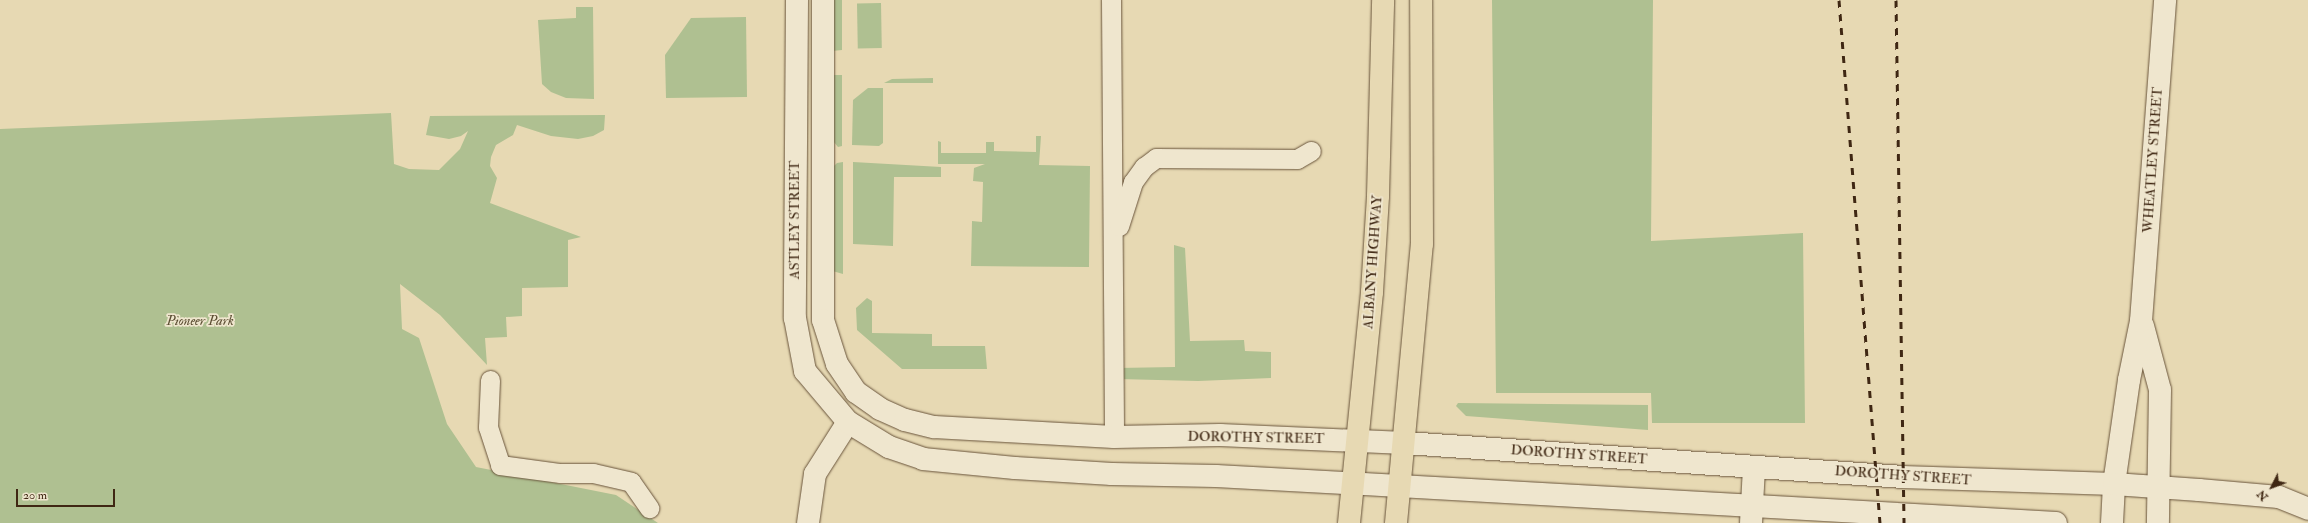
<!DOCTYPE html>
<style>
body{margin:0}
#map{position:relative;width:2308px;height:523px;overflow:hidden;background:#e7d9b3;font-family:"IM FELL Double Pica",serif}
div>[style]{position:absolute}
.green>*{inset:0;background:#afc091;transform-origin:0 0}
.roads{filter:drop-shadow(0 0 1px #69543b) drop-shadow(0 0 1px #69543b)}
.service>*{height:19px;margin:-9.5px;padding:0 9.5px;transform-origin:9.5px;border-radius:9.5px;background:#efe6ce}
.minor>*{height:22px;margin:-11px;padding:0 11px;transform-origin:11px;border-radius:11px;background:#efe6ce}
.tertiary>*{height:22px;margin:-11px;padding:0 11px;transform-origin:11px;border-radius:11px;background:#efe6ce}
.secondary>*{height:22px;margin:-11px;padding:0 11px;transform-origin:11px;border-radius:11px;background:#efe6ce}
.trunk>*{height:22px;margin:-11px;padding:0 11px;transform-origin:11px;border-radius:11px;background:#e7d9b3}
.rail>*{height:3px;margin-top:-1.5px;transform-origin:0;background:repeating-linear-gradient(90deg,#3f2713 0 7px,transparent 0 14px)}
span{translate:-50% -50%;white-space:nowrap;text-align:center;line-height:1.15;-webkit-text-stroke:3.5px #efe6ce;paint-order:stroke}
.street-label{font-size:14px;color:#3f2713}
.park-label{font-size:14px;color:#5b4d32;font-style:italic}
.north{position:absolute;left:2252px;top:467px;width:40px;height:40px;-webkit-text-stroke:3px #efe6ce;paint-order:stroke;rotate:228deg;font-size:11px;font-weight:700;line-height:16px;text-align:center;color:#3f2713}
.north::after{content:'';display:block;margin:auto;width:14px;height:18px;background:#3f2713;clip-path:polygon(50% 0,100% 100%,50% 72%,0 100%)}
.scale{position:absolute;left:16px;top:489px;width:99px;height:18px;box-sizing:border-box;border:2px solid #3f2713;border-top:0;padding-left:5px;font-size:12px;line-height:14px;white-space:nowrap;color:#3f2713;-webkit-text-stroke:3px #efe6ce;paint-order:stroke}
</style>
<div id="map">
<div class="green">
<i style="clip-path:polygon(829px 0,842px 0,842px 50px,832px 51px)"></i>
<i style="clip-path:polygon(1492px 0,1653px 0,1651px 241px,1803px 233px,1805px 423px,1652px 423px,1651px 393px,1496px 393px)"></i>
<i style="left:881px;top:3px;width:45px;height:24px;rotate:89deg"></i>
<i style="clip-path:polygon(576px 7px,593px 7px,594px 99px,566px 98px,551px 92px,542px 84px,538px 20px,576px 18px)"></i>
<i style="clip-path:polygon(746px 17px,747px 97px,666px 98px,665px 55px,691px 18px)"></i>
<i style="clip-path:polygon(834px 75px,842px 75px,842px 146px,838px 147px,829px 136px,829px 79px,834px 79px)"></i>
<i style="clip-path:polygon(933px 78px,933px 83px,884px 83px,892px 79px)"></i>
<i style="clip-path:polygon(868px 88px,883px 88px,883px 143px,879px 146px,852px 145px,853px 100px)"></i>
<i style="clip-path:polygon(391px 113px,394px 164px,409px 169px,439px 170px,460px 149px,468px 131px,461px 136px,449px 139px,426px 135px,430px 116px,605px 115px,604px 130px,593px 136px,578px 139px,551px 136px,517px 125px,513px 135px,496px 145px,491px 157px,490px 166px,497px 178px,490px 203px,581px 237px,568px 240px,568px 287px,522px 288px,522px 316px,506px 317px,507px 337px,485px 338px,487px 365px,440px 315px,400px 284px,402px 329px,419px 338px,447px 424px,476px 467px,616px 495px,658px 523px,0 523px,0 129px)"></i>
<i style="clip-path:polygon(1036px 136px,1041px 136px,1039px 165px,1090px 166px,1089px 267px,971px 266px,972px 221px,982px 222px,983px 182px,973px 181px,974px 168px,985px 164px,938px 164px,938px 141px,941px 142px,941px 153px,986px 153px,986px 142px,994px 142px,994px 151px,1036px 152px)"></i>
<i style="clip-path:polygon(843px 162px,843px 274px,829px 270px,830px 170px,837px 163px)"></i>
<i style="clip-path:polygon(853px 162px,941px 167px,941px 177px,894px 177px,893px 246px,853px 244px)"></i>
<i style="clip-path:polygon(1174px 245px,1185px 248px,1190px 341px,1244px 340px,1245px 351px,1271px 352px,1271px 378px,1198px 381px,1118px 379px,1118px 368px,1175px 367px)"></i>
<i style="clip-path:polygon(867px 298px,872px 301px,872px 333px,932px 334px,932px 346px,985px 346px,987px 369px,902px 369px,857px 330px,856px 308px)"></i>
<i style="clip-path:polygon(1458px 403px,1648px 405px,1648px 430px,1466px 416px,1456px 406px)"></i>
</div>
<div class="roads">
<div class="service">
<i style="left:1111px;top:0;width:437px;rotate:89.6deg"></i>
<i style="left:1119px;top:226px;width:46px;rotate:-72.3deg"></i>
<i style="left:1133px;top:182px;width:19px;rotate:-54deg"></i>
<i style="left:1144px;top:167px;width:15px;rotate:-37deg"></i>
<i style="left:1156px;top:158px;width:141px;rotate:0.4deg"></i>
<i style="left:1297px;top:159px;width:16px;rotate:-30deg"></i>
<i style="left:490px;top:380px;width:47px;rotate:92.4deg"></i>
<i style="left:488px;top:427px;width:40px;rotate:72deg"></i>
<i style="left:500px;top:465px;width:61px;rotate:7.6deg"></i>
<i style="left:560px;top:473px;width:33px"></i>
<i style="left:593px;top:473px;width:39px;rotate:13deg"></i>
<i style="left:631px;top:482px;width:32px;rotate:55deg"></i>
</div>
<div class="minor">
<i style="left:797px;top:0;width:318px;rotate:90.4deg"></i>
<i style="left:795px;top:318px;width:54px;rotate:79.3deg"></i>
<i style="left:805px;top:371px;width:67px;rotate:49.9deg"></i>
<i style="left:848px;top:422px;width:62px;rotate:122.4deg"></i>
<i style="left:815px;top:474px;width:49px;rotate:98.1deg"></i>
<i style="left:823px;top:0;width:320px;rotate:90deg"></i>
<i style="left:823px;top:320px;width:46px;rotate:72.3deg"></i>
<i style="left:837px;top:364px;width:34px;rotate:56deg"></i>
<i style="left:1751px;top:523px;width:56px;rotate:-86.9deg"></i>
</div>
<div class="tertiary">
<i style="left:2143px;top:326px;width:66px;rotate:75.1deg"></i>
<i style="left:2160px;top:390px;width:133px;rotate:90.9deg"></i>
<i style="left:856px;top:392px;width:29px;rotate:35deg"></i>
<i style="left:880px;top:409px;width:27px;rotate:24deg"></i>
<i style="left:905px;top:420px;width:30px;rotate:14deg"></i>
<i style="left:934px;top:427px;width:180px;rotate:3.2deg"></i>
<i style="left:1114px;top:437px;width:106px;rotate:-1.1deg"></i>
<i style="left:1220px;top:435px;width:185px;rotate:2.5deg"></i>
<i style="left:848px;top:422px;width:48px;rotate:31.4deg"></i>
<i style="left:889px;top:447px;width:36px;rotate:19deg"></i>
<i style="left:923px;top:459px;width:92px;rotate:5.6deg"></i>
<i style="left:1015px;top:468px;width:97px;rotate:3.5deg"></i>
<i style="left:1112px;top:474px;width:104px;rotate:1.1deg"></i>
<i style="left:1216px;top:476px;width:183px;rotate:3.1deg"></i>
<i style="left:2112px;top:523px;width:39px;rotate:-87deg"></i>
<i style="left:2114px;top:484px;width:105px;rotate:-81.8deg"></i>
<i style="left:2129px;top:380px;width:60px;rotate:-78.5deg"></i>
<i style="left:2141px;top:321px;width:322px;rotate:-85.7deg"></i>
</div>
<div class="secondary">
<i style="left:1405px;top:443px;width:498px;rotate:3.9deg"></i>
<i style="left:1902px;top:477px;width:212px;rotate:1.9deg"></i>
<i style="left:2114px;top:484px;width:85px;rotate:4deg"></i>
<i style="left:2199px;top:490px;width:80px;rotate:5deg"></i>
<i style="left:2279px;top:497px;width:31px;rotate:22deg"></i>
<i style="left:1399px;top:486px;width:658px;rotate:3.22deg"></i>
</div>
<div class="trunk">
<i style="left:1349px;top:523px;width:232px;rotate:-84.3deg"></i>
<i style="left:1372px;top:292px;width:96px;rotate:-86.4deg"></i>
<i style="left:1378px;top:196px;width:196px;rotate:-88.5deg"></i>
<i style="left:1396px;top:523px;width:280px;rotate:-84.7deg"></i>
<i style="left:1422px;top:244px;width:244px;rotate:-90.2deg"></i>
</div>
</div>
<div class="rail">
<i style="left:1839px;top:0;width:525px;rotate:85.52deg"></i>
<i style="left:1896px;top:0;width:523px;rotate:89.12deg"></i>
</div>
<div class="street-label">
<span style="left:2153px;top:160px;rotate:-86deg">WHEATLEY STREET</span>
<span style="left:795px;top:220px;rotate:-90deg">ASTLEY STREET</span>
<span style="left:1373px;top:262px;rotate:-86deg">ALBANY HIGHWAY</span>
<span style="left:1256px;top:438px;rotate:1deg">DOROTHY STREET</span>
<span style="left:1579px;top:455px;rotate:4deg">DOROTHY STREET</span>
<span style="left:1903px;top:476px;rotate:4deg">DOROTHY STREET</span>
</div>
<div class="park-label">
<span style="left:200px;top:321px">Pioneer Park</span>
</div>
<div class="north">N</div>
<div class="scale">20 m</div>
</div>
